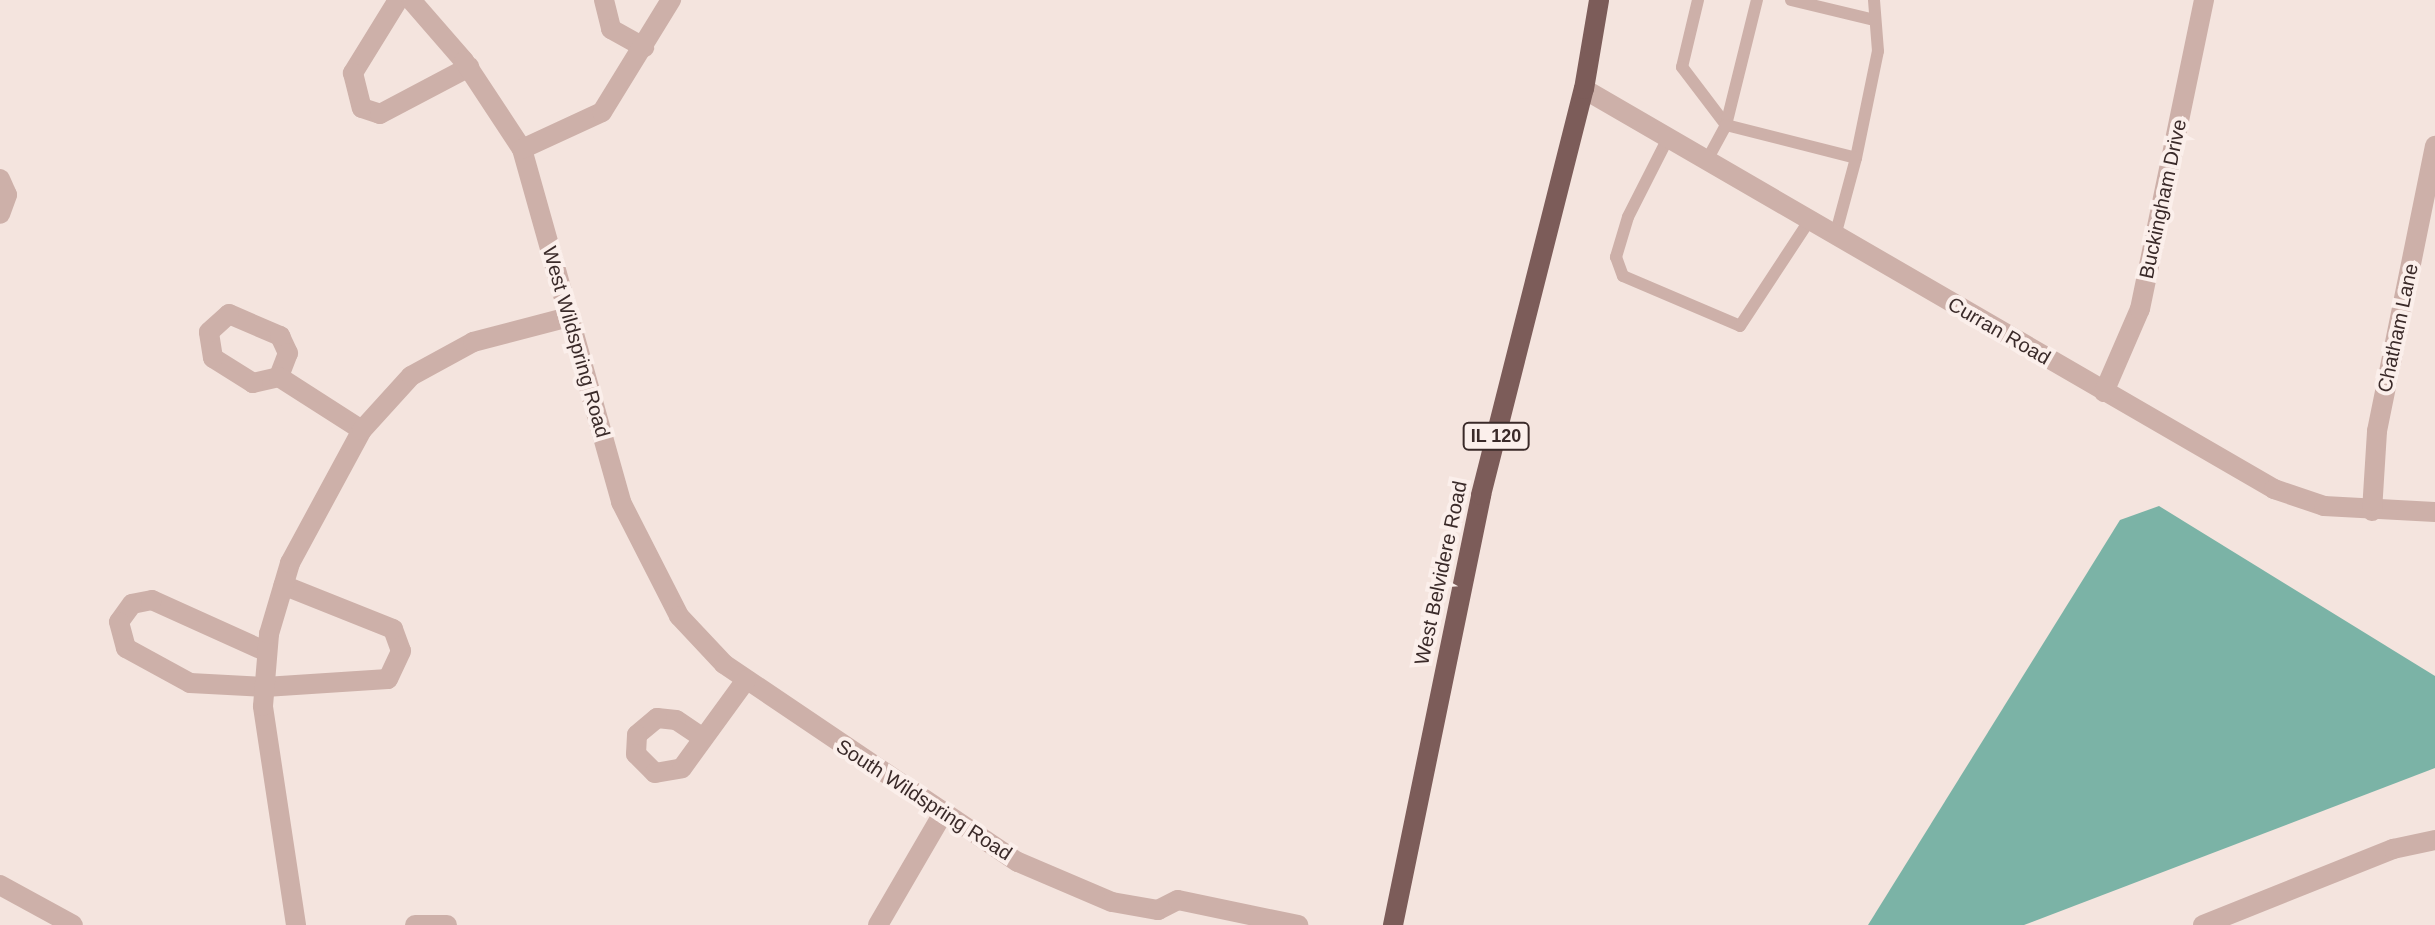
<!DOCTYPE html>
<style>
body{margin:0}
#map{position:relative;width:2435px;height:925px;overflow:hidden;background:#f4e4de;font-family:Helvetica,sans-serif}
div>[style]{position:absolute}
.water>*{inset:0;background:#7bb3a6}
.service>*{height:12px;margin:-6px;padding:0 6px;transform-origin:6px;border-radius:6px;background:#cdb0a9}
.minor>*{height:20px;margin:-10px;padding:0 10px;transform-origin:10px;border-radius:10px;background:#cdb0a9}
.primary>*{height:20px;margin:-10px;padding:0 10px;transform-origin:10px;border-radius:10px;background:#7c5c59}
span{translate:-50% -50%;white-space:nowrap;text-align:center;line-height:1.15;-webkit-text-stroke:8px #fbefeb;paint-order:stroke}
.shield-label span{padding:2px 6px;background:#fbefeb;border:2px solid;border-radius:6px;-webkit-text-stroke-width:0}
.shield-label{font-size:18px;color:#3a2a29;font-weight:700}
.street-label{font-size:20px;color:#3a2a29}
</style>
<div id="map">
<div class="water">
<i style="clip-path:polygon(2159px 506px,2435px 676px,2435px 768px,2024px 925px,1868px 925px,2120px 520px)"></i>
</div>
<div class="service">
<i style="left:1698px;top:0;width:69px;rotate:103.4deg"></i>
<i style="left:1682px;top:67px;width:73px;rotate:52.8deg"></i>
<i style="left:1791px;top:0;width:81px;rotate:13.5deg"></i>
<i style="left:1726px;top:125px;width:129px;rotate:-76.1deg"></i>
<i style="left:1667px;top:140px;width:86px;rotate:116.9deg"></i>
<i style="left:1628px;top:217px;width:42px;rotate:106.7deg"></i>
<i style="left:1616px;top:257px;width:20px;rotate:70deg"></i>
<i style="left:1623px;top:276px;width:127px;rotate:23.1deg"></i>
<i style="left:1740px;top:326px;width:126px;rotate:-56.7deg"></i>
<i style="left:1706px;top:162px;width:42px;rotate:-61.6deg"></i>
<i style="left:1726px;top:125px;width:134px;rotate:14.2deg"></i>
<i style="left:1856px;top:158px;width:109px;rotate:-78.4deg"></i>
<i style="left:1878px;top:51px;width:51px;rotate:-94.5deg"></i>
<i style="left:1835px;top:236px;width:81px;rotate:-74.9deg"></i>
</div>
<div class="minor">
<i style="left:398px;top:0;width:86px;rotate:121.7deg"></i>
<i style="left:353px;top:73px;width:36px;rotate:76deg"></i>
<i style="left:362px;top:108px;width:19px;rotate:18deg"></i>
<i style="left:380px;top:114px;width:101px;rotate:-27.8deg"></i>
<i style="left:411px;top:0;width:81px;rotate:49deg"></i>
<i style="left:464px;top:61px;width:105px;rotate:56.6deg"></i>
<i style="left:522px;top:149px;width:367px;rotate:74.3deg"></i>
<i style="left:621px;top:502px;width:128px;rotate:63deg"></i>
<i style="left:679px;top:616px;width:66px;rotate:46.8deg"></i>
<i style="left:724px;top:664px;width:354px;rotate:34deg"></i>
<i style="left:1018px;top:862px;width:102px;rotate:23.1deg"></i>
<i style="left:1112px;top:902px;width:47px;rotate:9.9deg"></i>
<i style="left:604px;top:0;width:30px;rotate:76deg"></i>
<i style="left:611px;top:29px;width:38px;rotate:29deg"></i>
<i style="left:1584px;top:89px;width:798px;rotate:30.1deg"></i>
<i style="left:2274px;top:489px;width:53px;rotate:18.8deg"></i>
<i style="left:2324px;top:506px;width:111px;rotate:3.1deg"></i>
<i style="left:522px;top:149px;width:88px;rotate:-24.8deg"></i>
<i style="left:602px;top:112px;width:132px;rotate:-58.4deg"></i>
<i style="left:0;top:179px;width:17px;rotate:66deg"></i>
<i style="left:7px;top:195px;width:20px;rotate:110deg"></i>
<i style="left:229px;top:314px;width:56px;rotate:23.3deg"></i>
<i style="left:280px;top:336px;width:19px;rotate:65deg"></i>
<i style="left:288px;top:353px;width:26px;rotate:111deg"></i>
<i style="left:279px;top:377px;width:27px;rotate:167deg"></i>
<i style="left:253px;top:383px;width:47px;rotate:-148deg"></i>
<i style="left:213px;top:358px;width:26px;rotate:-99deg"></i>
<i style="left:209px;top:332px;width:27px;rotate:-42deg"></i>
<i style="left:279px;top:377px;width:98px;rotate:32.6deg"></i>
<i style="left:2104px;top:392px;width:90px;rotate:-66.6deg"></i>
<i style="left:2140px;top:309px;width:316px;rotate:-78.3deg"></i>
<i style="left:2372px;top:511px;width:80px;rotate:-86.4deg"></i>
<i style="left:2377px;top:431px;width:291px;rotate:-78.5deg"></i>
<i style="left:267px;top:652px;width:126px;rotate:-155.7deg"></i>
<i style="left:152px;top:600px;width:20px;rotate:169deg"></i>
<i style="left:132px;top:604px;width:22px;rotate:126deg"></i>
<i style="left:119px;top:622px;width:27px;rotate:75deg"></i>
<i style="left:126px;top:648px;width:73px;rotate:28.7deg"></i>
<i style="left:190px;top:683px;width:75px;rotate:3.1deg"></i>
<i style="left:265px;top:687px;width:123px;rotate:-3.7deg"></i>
<i style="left:388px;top:679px;width:31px;rotate:-65deg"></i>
<i style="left:401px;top:651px;width:23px;rotate:-110deg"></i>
<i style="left:393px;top:629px;width:118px;rotate:-158.2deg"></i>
<i style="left:703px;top:738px;width:32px;rotate:-146deg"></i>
<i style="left:676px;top:720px;width:19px;rotate:-174deg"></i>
<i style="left:657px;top:718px;width:26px;rotate:140deg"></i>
<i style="left:637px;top:735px;width:19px;rotate:93deg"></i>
<i style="left:636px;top:754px;width:27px;rotate:45deg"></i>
<i style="left:655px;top:773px;width:27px;rotate:-10deg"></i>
<i style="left:682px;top:768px;width:109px;rotate:-54deg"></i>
<i style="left:0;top:885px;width:83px;rotate:28.7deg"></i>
<i style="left:1158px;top:910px;width:22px;rotate:-27deg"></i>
<i style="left:1178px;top:900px;width:123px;rotate:11.8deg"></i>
<i style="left:296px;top:925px;width:221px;rotate:-98.6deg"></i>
<i style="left:263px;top:706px;width:72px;rotate:-85.2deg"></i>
<i style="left:269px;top:634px;width:74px;rotate:-73.5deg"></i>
<i style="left:290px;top:563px;width:151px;rotate:-61.6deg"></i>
<i style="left:362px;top:430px;width:73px;rotate:-47.8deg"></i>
<i style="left:411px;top:376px;width:71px;rotate:-28.7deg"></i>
<i style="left:473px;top:342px;width:99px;rotate:-14.6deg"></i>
<i style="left:415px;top:925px;width:32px"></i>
<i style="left:878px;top:925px;width:127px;rotate:-59.8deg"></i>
<i style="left:2203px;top:925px;width:205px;rotate:-21.8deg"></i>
<i style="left:2393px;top:849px;width:43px;rotate:-12.1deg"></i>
</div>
<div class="primary">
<i style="left:1393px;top:925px;width:439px;rotate:-78.4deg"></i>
<i style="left:1481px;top:495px;width:419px;rotate:-75.8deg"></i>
<i style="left:1584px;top:89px;width:90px;rotate:-80.4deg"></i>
</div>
<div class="shield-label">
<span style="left:1496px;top:436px">IL 120</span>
</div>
<div class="street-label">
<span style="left:2163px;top:199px;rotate:-78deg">Buckingham Drive</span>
<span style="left:2398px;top:328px;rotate:-78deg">Chatham Lane</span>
<span style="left:1999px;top:331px;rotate:30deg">Curran Road</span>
<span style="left:576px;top:342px;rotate:74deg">West Wildspring Road</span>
<span style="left:1441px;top:573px;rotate:-78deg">West Belvidere Road</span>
<span style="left:924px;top:800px;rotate:33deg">South Wildspring Road</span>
</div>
</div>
